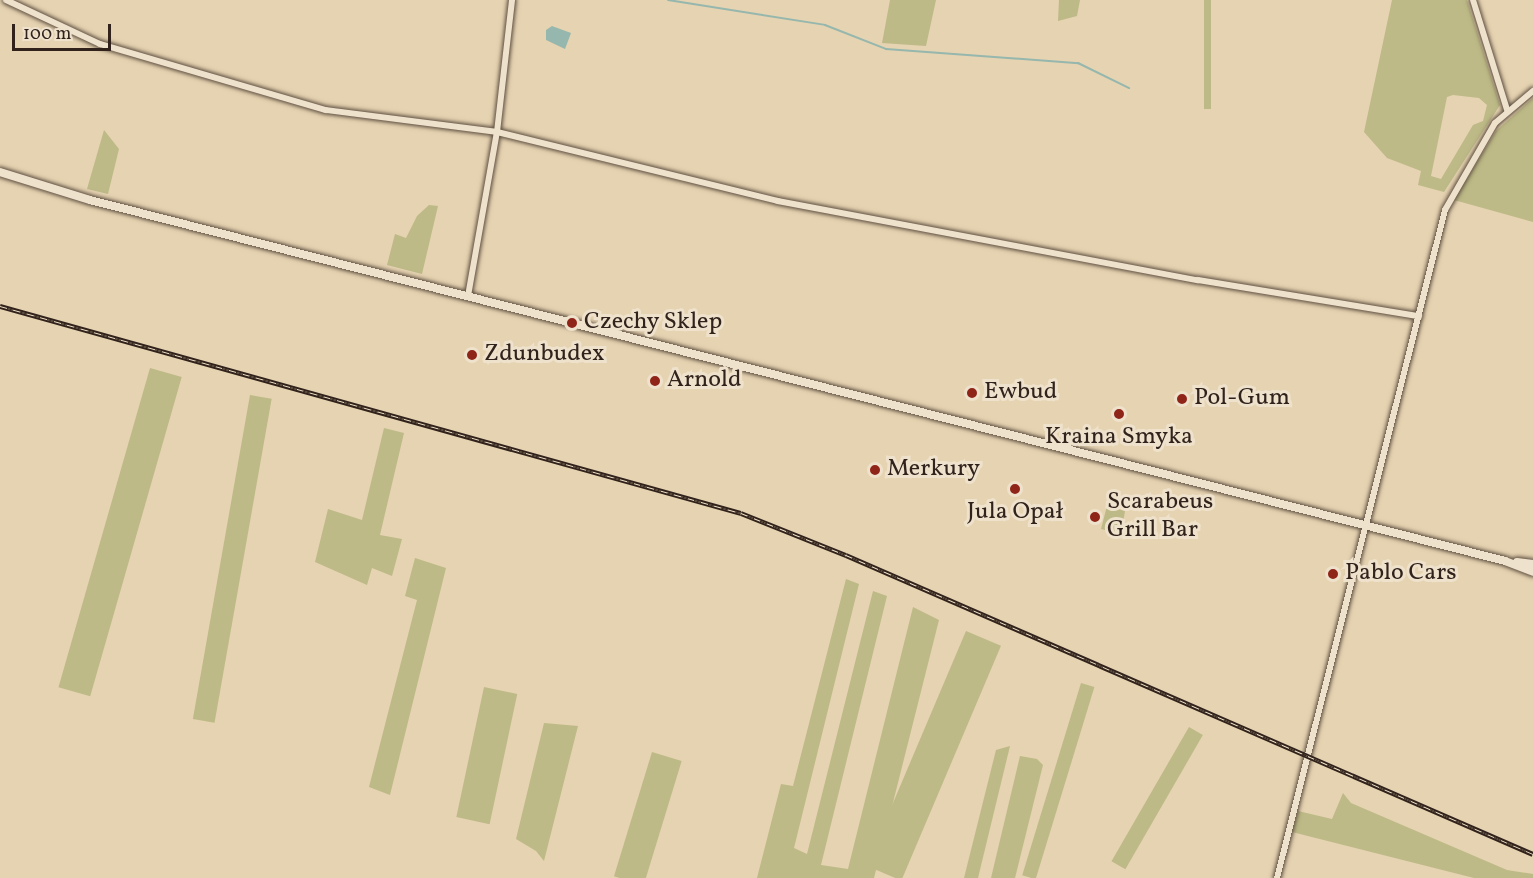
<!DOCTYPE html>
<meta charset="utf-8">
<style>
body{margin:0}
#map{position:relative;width:1533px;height:878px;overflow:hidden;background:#e6d3b1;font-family:Vollkorn,serif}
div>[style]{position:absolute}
.green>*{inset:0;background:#bdba87;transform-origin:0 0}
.water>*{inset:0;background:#96b7ad}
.stream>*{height:2px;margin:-1px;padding:0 1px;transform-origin:1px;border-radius:1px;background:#96b7ad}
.roads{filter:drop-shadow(0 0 2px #5e4f41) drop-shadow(0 0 2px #5e4f41)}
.street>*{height:6px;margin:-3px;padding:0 3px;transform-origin:3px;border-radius:3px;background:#efe2cc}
.secondary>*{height:8px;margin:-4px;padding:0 4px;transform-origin:4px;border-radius:4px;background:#efe2cc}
.rail>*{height:4.5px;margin-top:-2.25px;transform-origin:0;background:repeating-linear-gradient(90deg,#efe2cc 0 7px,#31231c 0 14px);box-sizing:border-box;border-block:2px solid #31231c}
.dots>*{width:16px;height:16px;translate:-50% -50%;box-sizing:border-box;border:3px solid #efe2cc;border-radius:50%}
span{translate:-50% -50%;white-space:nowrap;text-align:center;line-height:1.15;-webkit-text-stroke:6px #efe2cc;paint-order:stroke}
.poi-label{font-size:24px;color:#31231c}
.left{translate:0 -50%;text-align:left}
.scale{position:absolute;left:12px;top:24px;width:99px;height:27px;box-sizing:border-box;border:3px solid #31231c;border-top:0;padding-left:8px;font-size:18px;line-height:21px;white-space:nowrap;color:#31231c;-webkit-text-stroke:4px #efe2cc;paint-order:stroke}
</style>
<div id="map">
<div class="green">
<i style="clip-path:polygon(890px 0,936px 0,926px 46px,882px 43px)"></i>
<i style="clip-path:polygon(1059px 0,1080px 0,1077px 16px,1058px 21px)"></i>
<i style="left:1204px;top:0;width:7px;height:109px"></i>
<i style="clip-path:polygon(evenodd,1392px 0,1467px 0,1500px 105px,1444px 192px,1418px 185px,1421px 171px,1387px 158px,1364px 132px,1392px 0,1453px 95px,1479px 98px,1487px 105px,1483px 121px,1473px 125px,1441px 179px,1431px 176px,1447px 97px,1453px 95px)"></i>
<i style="clip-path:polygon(1533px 98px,1533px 222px,1454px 200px,1496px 131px)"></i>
<i style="clip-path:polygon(104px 130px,119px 149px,108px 194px,87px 189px)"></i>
<i style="clip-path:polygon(429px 205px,438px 206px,422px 274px,387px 265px,395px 234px,406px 238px,417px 216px)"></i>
<i style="left:150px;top:368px;width:33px;height:332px;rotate:16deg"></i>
<i style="left:250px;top:395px;width:22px;height:329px;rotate:10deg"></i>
<i style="clip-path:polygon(384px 428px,404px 433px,380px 535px,402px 539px,392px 576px,372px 568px,367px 585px,315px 562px,328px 509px,362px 520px)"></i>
<i style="clip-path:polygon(1107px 506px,1125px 511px,1122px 529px,1117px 533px,1101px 529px)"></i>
<i style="clip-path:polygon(415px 558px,446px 568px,390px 795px,369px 787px,417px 600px,405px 596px)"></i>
<i style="clip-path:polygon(846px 579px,859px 584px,794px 848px,807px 854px,873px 591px,887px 596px,821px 865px,848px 869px,913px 607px,939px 620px,874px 878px,757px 878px,781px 784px,793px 786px)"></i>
<i style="left:966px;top:631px;width:38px;height:255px;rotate:23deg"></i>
<i style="left:1081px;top:683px;width:14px;height:201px;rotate:17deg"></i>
<i style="left:484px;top:687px;width:34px;height:133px;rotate:12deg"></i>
<i style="clip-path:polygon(544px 723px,578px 726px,544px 861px,536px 851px,516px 839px)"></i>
<i style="left:1189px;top:727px;width:16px;height:155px;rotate:30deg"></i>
<i style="clip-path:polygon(1010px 746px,978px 878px,964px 878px,996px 750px)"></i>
<i style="left:652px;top:752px;width:31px;height:130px;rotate:17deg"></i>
<i style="clip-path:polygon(1020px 756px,1037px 759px,1043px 765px,1015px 878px,991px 878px)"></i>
<i style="clip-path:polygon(1343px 793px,1351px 803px,1507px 870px,1533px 874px,1533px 878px,1474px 878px,1292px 832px,1298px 811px,1332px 819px)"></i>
</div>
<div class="water">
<i style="clip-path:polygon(552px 26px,571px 33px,565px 49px,546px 40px,546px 30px)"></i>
</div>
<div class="stream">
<i style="left:668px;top:0;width:159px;rotate:9deg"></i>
<i style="left:825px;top:25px;width:66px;rotate:21.5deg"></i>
<i style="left:886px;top:49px;width:193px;rotate:4.2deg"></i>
<i style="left:1078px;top:63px;width:57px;rotate:26.1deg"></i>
</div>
<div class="roads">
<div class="street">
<i style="left:6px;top:0;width:104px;rotate:25.1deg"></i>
<i style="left:100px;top:44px;width:235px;rotate:16.3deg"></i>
<i style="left:326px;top:110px;width:172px;rotate:7.3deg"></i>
<i style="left:497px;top:132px;width:289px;rotate:13.8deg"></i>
<i style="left:778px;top:201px;width:427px;rotate:10.7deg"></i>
<i style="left:1198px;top:280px;width:224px;rotate:9.3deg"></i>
<i style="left:1473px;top:0;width:115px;rotate:72.8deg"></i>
<i style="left:468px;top:296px;width:167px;rotate:-80deg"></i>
<i style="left:497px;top:132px;width:133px;rotate:-83.5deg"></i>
<i style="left:1277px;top:878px;width:689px;rotate:-75.88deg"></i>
<i style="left:1445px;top:210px;width:100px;rotate:-60.1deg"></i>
<i style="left:1495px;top:123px;width:50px;rotate:-40.1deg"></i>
</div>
<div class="secondary">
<i style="left:0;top:172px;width:94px;rotate:17.3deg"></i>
<i style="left:90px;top:200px;width:1460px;rotate:14.31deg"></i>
<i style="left:1505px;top:561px;width:30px;rotate:21deg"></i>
<i style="left:1517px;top:562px;width:16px;rotate:7deg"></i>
</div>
</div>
<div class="rail">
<i style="left:0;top:306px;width:769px;rotate:15.61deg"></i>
<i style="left:741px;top:513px;width:113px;rotate:21.8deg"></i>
<i style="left:846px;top:555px;width:749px;rotate:23.52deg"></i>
</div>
<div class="dots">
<i style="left:572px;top:323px;background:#8f2418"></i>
<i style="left:472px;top:355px;background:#8f2418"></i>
<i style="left:655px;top:381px;background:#8f2418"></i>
<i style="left:972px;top:393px;background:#8f2418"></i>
<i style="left:1182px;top:399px;background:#8f2418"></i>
<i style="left:1119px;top:414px;background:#8f2418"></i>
<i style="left:875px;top:470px;background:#8f2418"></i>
<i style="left:1015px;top:489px;background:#8f2418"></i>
<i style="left:1095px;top:517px;background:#8f2418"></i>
<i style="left:1333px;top:574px;background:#8f2418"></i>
</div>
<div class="poi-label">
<span class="left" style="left:584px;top:323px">Czechy Sklep</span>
<span class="left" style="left:484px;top:355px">Zdunbudex</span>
<span class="left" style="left:667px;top:381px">Arnold</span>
<span class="left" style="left:984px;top:393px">Ewbud</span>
<span class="left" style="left:1194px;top:399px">Pol-Gum</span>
<span style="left:1119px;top:438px">Kraina Smyka</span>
<span class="left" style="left:887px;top:470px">Merkury</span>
<span class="left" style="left:1107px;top:517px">Scarabeus<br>Grill Bar</span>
<span style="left:1015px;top:513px">Jula Opał</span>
<span class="left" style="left:1345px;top:574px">Pablo Cars</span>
</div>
<div class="scale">100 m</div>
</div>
